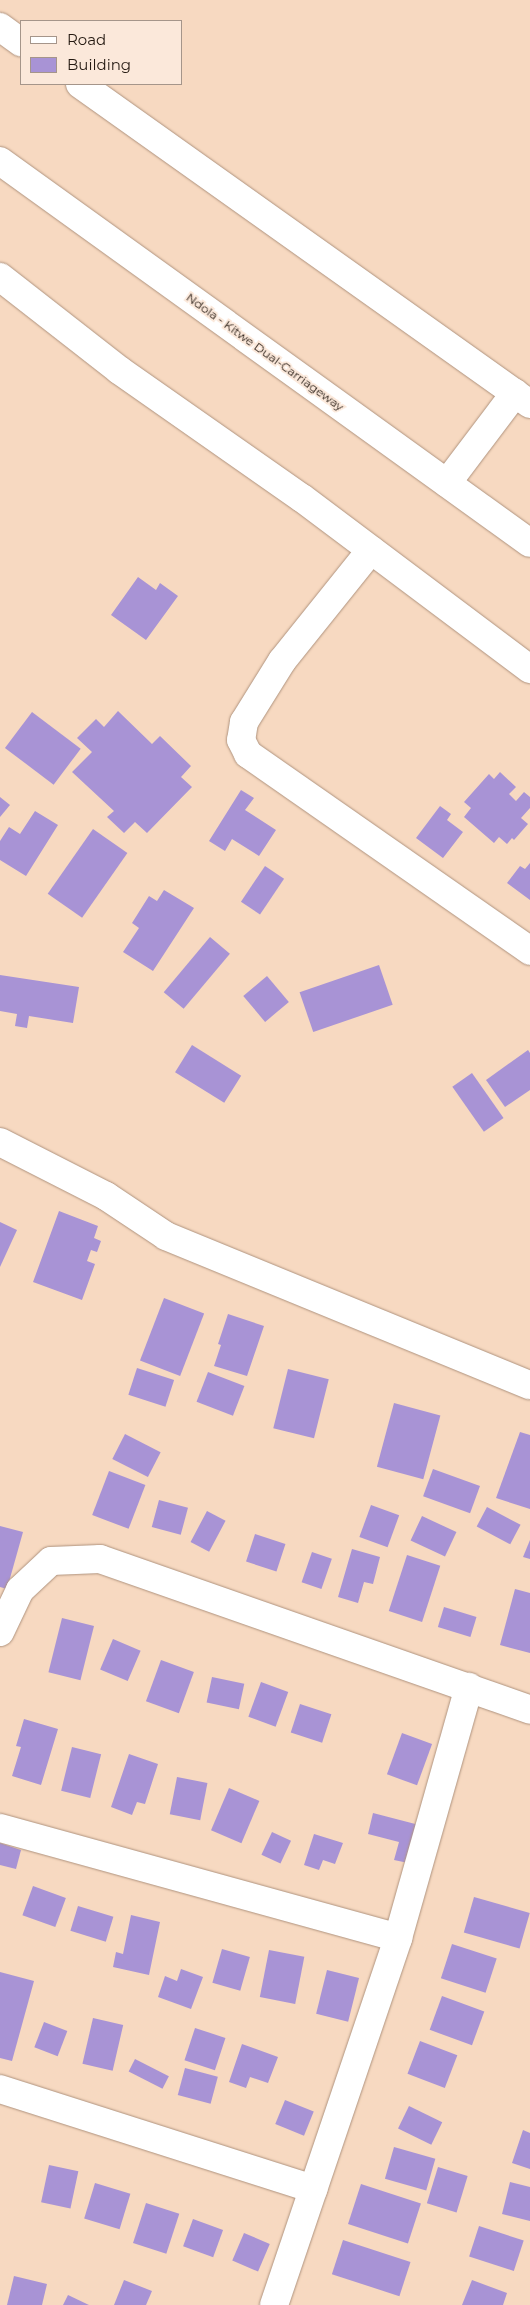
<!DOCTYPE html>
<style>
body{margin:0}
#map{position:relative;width:530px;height:2305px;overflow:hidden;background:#f7d9c1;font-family:Montserrat,sans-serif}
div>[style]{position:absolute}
.building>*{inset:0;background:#a893d5;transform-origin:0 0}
.roads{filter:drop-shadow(0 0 1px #af937e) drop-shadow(0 0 1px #af937e)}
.minor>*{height:28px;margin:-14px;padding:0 14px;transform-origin:14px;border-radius:14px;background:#fff}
.trunk>*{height:28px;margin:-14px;padding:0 14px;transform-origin:14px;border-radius:14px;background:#fff}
span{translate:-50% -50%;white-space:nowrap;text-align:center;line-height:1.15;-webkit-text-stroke:4px #fbe8da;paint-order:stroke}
.street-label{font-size:12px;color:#241911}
.legend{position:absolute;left:20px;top:20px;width:162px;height:65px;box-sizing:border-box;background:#fbe8da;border:1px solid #a5958a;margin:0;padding:6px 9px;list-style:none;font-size:15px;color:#241911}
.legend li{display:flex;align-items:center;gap:10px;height:25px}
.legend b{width:25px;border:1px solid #a5958a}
</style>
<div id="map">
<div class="building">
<i style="clip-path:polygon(138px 577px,156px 590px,160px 583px,178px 596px,146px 640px,111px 615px)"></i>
<i style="clip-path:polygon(118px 711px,152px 744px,160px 736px,191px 766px,181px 777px,192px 787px,147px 833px,135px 822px,124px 833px,107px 817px,114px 811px,72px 772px,92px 752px,77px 738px,96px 719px,104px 727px)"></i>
<i style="left:32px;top:712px;width:61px;height:45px;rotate:37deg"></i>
<i style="clip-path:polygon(500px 772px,516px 787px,509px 794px,516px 801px,524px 792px,530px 797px,530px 808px,521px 818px,528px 824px,514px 840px,512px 838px,507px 844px,499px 837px,494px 843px,464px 817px,471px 808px,464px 802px,489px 774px,494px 779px)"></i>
<i style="clip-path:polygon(241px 790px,254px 798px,245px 810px,276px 830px,259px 856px,232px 839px,225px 851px,209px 841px)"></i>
<i style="clip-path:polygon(0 797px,10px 805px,0 817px)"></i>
<i style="clip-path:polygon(440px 806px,451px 814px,447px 820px,463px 832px,443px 858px,416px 838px)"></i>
<i style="clip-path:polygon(35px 811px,58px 825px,26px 876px,0 860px,0 841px,9px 827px,20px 834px)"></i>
<i style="left:93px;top:829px;width:42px;height:79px;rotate:35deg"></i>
<i style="clip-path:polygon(530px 863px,530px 900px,507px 883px,520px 866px,525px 869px)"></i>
<i style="left:265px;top:866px;width:23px;height:43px;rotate:34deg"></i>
<i style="clip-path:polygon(164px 890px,194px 908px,153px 971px,123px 952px,139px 928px,132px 923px,149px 896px,157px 901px)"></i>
<i style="left:210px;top:937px;width:26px;height:72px;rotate:40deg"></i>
<i style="left:379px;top:965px;width:42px;height:84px;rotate:71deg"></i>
<i style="clip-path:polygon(0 975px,79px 987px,73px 1023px,29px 1016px,27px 1028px,15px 1026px,17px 1014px,0 1011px)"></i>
<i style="left:267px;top:976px;width:34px;height:31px;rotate:50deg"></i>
<i style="left:192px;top:1045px;width:58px;height:32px;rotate:32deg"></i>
<i style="clip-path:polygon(528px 1050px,530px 1053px,530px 1090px,505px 1107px,486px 1080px)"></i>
<i style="left:472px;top:1073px;width:55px;height:24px;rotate:55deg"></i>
<i style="clip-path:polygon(59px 1211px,98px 1226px,94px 1238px,101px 1241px,97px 1252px,91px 1250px,87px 1261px,95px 1264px,82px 1300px,33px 1282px)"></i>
<i style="clip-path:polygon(0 1222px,17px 1230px,0 1267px)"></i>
<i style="left:164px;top:1298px;width:43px;height:67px;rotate:21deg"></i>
<i style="clip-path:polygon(228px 1314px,264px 1326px,247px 1376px,214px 1366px,221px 1345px,218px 1344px)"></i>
<i style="left:137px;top:1368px;width:39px;height:28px;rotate:18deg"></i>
<i style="left:288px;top:1369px;width:42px;height:61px;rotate:14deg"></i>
<i style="left:208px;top:1372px;width:39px;height:32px;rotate:21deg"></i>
<i style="left:394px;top:1403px;width:48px;height:66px;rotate:15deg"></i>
<i style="clip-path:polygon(520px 1432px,530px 1435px,530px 1509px,496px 1498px)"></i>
<i style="left:125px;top:1434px;width:40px;height:28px;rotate:27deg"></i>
<i style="left:433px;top:1469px;width:50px;height:29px;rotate:20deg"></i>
<i style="left:109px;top:1471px;width:39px;height:47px;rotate:21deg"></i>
<i style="left:159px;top:1500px;width:30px;height:28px;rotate:15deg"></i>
<i style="left:371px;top:1505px;width:30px;height:34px;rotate:20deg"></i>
<i style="left:487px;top:1507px;width:38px;height:22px;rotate:28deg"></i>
<i style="left:207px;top:1511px;width:21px;height:35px;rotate:28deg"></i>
<i style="left:422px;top:1516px;width:38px;height:27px;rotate:25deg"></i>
<i style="clip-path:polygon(0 1526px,23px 1532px,7px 1589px,0 1587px)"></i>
<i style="left:255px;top:1534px;width:32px;height:29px;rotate:18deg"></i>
<i style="clip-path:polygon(530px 1540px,530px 1559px,523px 1557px)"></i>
<i style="clip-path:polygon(352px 1549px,380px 1557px,373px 1584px,364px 1582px,358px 1603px,338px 1597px)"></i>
<i style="left:312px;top:1552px;width:21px;height:32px;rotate:19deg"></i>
<i style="left:407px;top:1555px;width:35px;height:59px;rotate:18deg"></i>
<i style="clip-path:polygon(515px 1589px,530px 1593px,530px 1653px,500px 1645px)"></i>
<i style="left:444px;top:1607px;width:34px;height:21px;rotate:17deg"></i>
<i style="left:62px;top:1618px;width:33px;height:56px;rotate:14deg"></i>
<i style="left:113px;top:1639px;width:30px;height:33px;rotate:23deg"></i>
<i style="left:161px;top:1660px;width:35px;height:44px;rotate:20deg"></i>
<i style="left:212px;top:1677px;width:33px;height:26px;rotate:12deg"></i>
<i style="left:261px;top:1682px;width:29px;height:37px;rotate:20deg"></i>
<i style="left:300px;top:1704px;width:33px;height:30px;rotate:18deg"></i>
<i style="clip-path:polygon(24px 1719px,58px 1729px,41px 1785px,12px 1776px,21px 1747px,16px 1746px)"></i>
<i style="left:402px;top:1733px;width:32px;height:44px;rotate:20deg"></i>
<i style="left:72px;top:1747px;width:30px;height:45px;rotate:14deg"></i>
<i style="clip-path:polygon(129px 1754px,158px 1764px,145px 1804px,137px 1802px,132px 1815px,111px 1807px)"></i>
<i style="left:177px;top:1777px;width:31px;height:38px;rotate:11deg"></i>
<i style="left:229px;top:1788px;width:33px;height:46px;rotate:23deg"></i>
<i style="clip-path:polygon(373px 1813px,423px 1826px,413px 1864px,394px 1860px,399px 1842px,368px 1834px)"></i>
<i style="left:272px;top:1832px;width:21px;height:25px;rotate:25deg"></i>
<i style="clip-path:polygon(314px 1834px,343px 1843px,335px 1864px,323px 1860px,319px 1870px,304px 1865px)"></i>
<i style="clip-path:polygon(0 1843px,21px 1850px,16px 1869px,0 1865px)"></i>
<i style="left:33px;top:1886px;width:35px;height:31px;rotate:20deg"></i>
<i style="left:474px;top:1897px;width:58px;height:37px;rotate:16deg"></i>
<i style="left:78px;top:1906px;width:37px;height:26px;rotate:17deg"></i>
<i style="clip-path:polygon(131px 1915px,160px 1922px,149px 1975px,113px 1967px,116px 1952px,123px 1954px)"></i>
<i style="left:452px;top:1944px;width:47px;height:36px;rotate:18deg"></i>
<i style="left:222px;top:1949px;width:29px;height:35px;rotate:16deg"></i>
<i style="left:269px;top:1950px;width:36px;height:48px;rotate:11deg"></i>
<i style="clip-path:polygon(181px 1969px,203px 1977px,191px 2009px,158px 1997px,165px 1976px,177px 1981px)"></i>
<i style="left:327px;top:1970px;width:33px;height:45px;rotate:14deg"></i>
<i style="clip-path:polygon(0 1972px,34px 1981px,12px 2061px,0 2058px)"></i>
<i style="left:442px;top:1996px;width:45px;height:36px;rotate:20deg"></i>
<i style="left:93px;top:2018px;width:31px;height:47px;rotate:13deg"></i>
<i style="left:44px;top:2022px;width:25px;height:27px;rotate:21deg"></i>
<i style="left:195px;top:2028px;width:32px;height:34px;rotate:18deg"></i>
<i style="left:420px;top:2041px;width:40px;height:35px;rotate:21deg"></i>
<i style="clip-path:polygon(242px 2044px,278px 2057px,268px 2083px,250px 2077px,246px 2088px,229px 2082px)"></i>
<i style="left:135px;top:2059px;width:38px;height:14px;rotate:27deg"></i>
<i style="left:185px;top:2068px;width:34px;height:28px;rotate:15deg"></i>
<i style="left:285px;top:2100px;width:31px;height:26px;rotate:22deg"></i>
<i style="left:409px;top:2106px;width:37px;height:25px;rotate:26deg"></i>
<i style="clip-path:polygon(523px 2130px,530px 2133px,530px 2169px,512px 2163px)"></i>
<i style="left:394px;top:2147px;width:43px;height:33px;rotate:16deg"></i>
<i style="left:49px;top:2165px;width:30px;height:38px;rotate:12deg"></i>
<i style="left:438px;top:2167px;width:31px;height:38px;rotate:17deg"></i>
<i style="clip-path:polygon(510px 2182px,530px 2187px,530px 2221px,502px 2214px)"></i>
<i style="left:95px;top:2183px;width:37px;height:37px;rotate:17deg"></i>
<i style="left:361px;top:2184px;width:63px;height:42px;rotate:18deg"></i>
<i style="left:146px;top:2203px;width:35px;height:42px;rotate:18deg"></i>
<i style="left:193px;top:2219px;width:32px;height:29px;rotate:20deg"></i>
<i style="left:479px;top:2226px;width:47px;height:32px;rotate:18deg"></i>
<i style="left:244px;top:2233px;width:28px;height:30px;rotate:23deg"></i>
<i style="left:343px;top:2240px;width:71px;height:36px;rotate:18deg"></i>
<i style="clip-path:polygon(14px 2276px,47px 2284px,42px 2305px,7px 2305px)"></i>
<i style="clip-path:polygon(124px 2280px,152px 2291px,146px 2305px,114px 2305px)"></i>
<i style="clip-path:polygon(472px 2280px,507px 2293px,503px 2305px,462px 2305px)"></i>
<i style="clip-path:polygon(68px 2295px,89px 2305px,63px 2305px)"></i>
</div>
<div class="roads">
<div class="minor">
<i style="left:0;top:277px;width:151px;rotate:38deg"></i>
<i style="left:119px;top:370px;width:223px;rotate:35deg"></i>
<i style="left:302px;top:498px;width:285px;rotate:36.9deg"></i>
<i style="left:371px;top:550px;width:142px;rotate:128.7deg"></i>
<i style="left:282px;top:661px;width:72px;rotate:121.9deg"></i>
<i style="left:244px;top:722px;width:18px;rotate:99deg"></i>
<i style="left:241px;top:740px;width:16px;rotate:63deg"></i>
<i style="left:248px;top:754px;width:344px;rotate:34.9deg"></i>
<i style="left:0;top:1142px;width:119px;rotate:27deg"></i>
<i style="left:106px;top:1196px;width:72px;rotate:33.7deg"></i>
<i style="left:166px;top:1236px;width:393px;rotate:22.3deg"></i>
<i style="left:0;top:1632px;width:47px;rotate:-64.5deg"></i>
<i style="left:20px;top:1590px;width:42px;rotate:-43.1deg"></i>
<i style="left:51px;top:1561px;width:49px;rotate:-2.3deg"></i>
<i style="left:100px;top:1559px;width:456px;rotate:19.3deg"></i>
<i style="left:0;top:1828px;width:413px;rotate:15.4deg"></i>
<i style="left:0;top:2089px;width:329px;rotate:17.7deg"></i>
<i style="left:274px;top:2305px;width:387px;rotate:-71.3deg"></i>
<i style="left:398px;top:1938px;width:261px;rotate:-74.2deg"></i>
</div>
<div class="trunk">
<i style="left:0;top:27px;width:26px;rotate:36deg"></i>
<i style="left:80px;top:84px;width:552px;rotate:35.42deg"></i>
<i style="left:0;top:161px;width:653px;rotate:35.78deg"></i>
<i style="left:447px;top:483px;width:113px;rotate:-52.9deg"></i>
</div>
</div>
<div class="street-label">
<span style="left:265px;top:352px;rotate:36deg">Ndola - Kitwe Dual-Carriageway</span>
</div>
<ul class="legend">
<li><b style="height:6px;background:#fff"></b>Road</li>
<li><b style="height:14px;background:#a893d5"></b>Building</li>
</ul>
</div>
